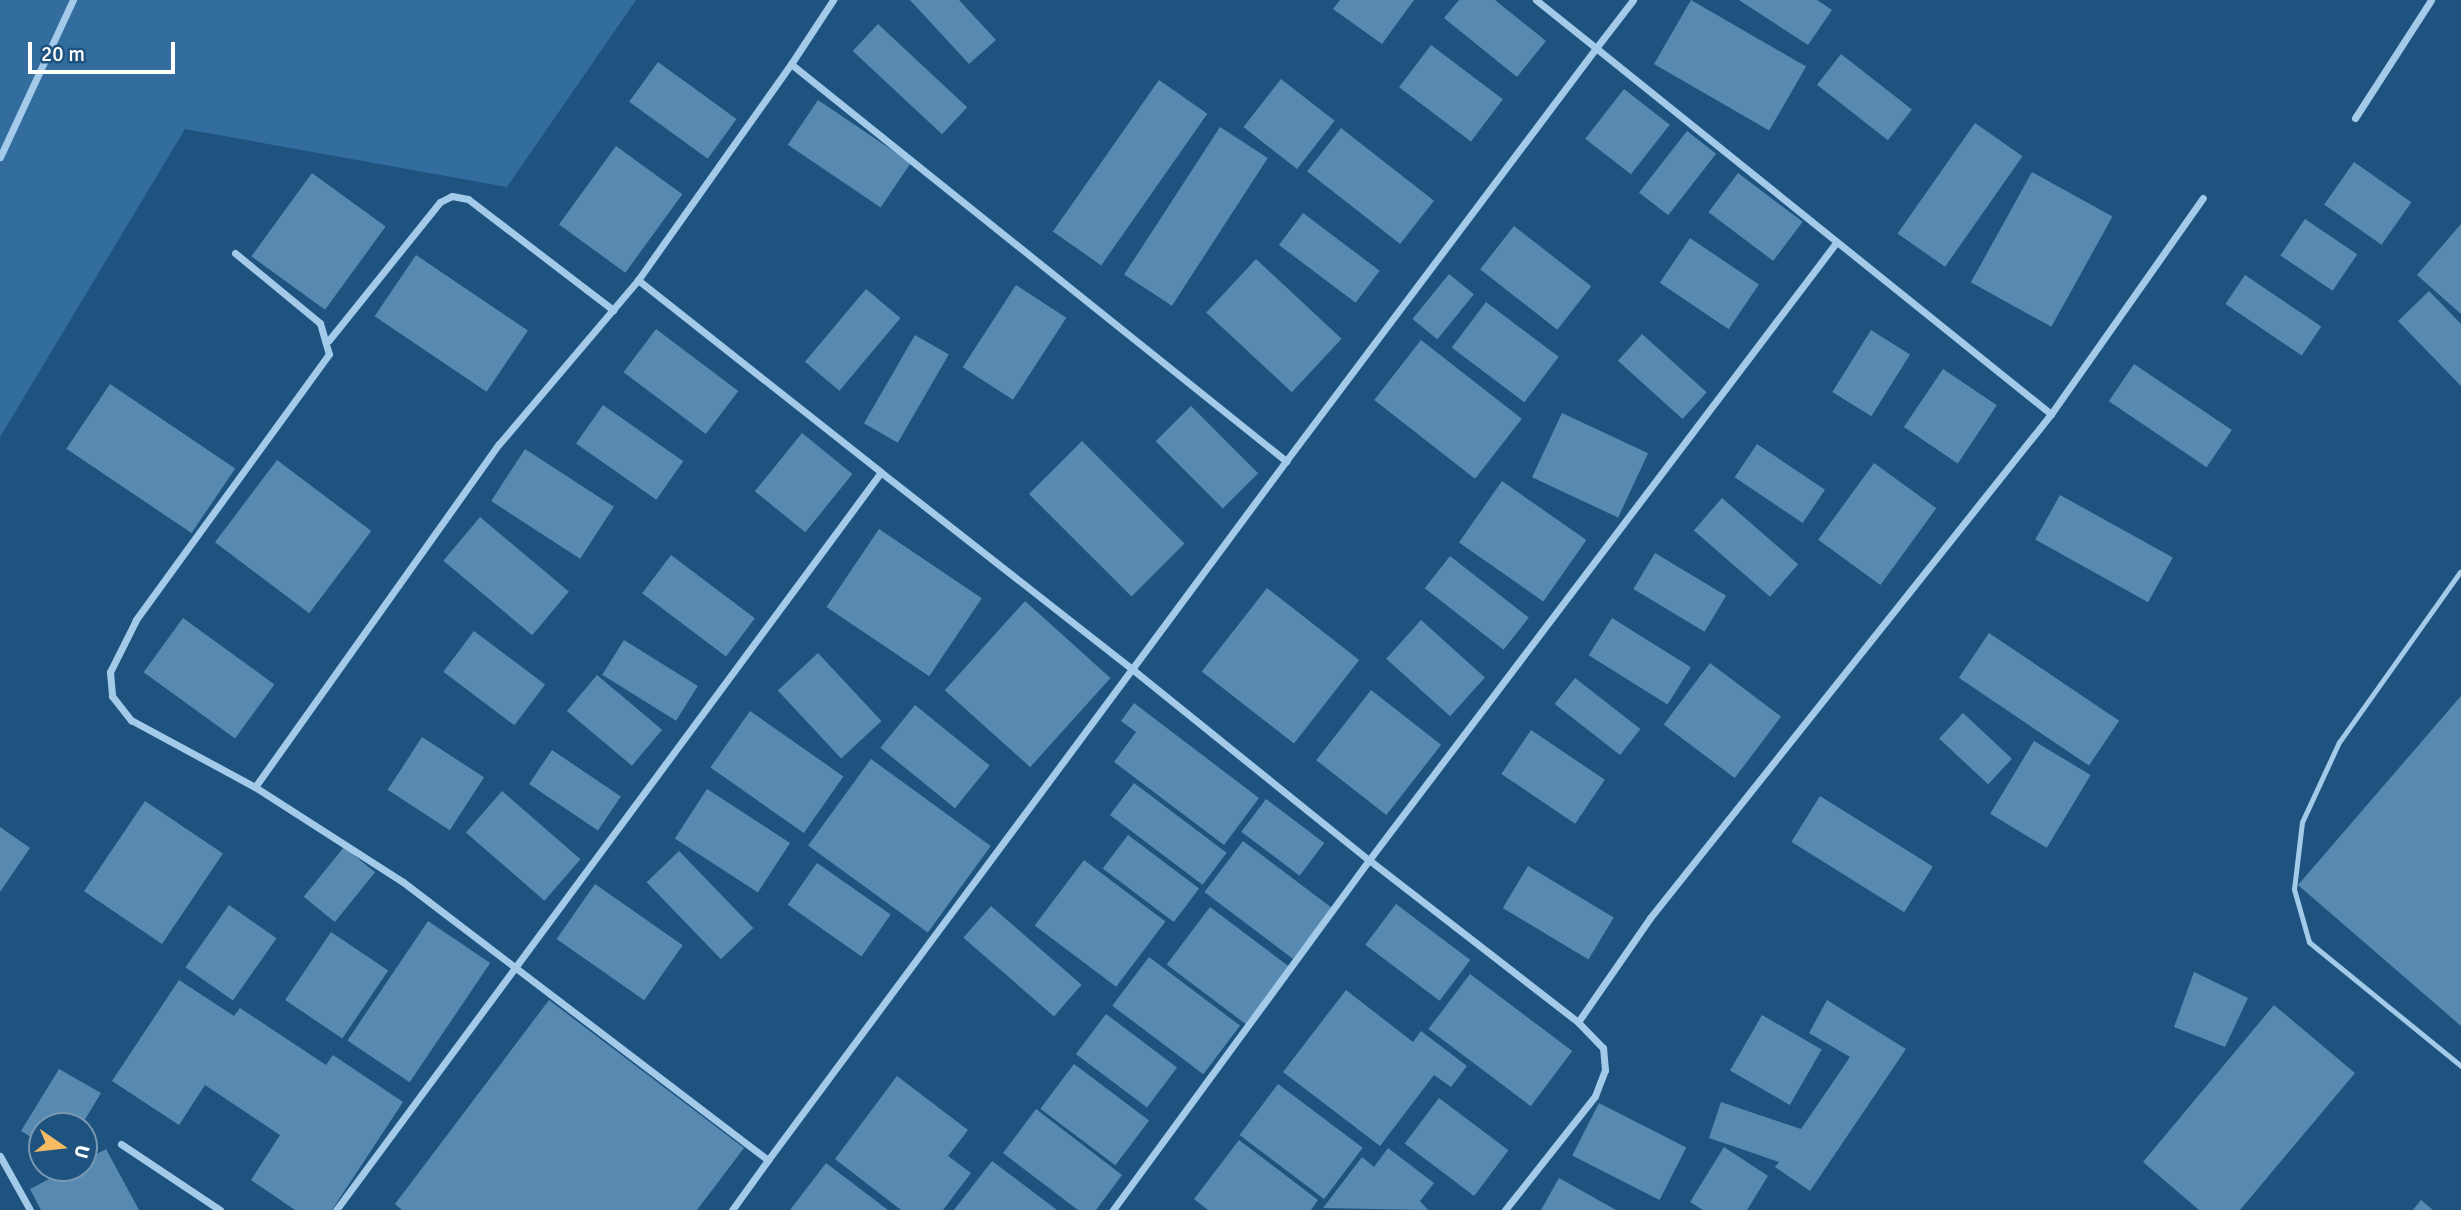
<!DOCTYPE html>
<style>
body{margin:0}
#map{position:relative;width:2461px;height:1210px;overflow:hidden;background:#1e5380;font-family:Signika,sans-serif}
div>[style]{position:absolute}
.green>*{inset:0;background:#326d9e}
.building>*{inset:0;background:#5889b1;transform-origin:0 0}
.service>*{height:5px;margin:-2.5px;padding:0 2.5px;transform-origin:2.5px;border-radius:2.5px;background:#a3cae8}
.minor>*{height:7px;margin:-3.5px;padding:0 3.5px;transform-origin:3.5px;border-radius:3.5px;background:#a3cae8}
span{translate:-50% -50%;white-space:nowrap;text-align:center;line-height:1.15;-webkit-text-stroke:5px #1e5380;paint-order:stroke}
.north{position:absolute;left:28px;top:1112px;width:70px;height:70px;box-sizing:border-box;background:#1e5380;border:2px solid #7898b3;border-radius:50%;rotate:104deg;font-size:19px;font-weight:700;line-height:28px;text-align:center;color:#fff}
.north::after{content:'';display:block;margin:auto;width:24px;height:32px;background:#f7bc62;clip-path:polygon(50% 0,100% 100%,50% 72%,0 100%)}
.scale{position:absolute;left:28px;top:42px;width:147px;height:32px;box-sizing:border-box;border:4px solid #fff;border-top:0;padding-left:9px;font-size:21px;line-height:24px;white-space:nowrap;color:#fff;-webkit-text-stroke:5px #1e5380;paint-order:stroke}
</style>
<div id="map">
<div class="green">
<i style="clip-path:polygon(0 0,636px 0,507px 187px,185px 129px,0 437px)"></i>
</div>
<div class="building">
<i style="clip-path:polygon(910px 0,959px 0,996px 40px,969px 64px)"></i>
<i style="clip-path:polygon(1340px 0,1414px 0,1382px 44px,1333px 9px)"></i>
<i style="clip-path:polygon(1459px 0,1495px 0,1546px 41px,1517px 77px,1444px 18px)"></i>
<i style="left:1691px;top:0;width:133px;height:74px;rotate:30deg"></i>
<i style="clip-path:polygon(1739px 0,1817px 0,1832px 10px,1808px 45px)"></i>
<i style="left:878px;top:24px;width:122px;height:37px;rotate:43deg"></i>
<i style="left:1431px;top:45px;width:90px;height:53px;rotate:37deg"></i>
<i style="left:1841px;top:54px;width:90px;height:39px;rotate:38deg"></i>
<i style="left:658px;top:62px;width:97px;height:49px;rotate:36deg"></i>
<i style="left:1281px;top:79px;width:68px;height:61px;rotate:38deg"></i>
<i style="left:1159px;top:80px;width:59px;height:185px;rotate:35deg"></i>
<i style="left:1624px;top:89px;width:58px;height:63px;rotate:38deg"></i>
<i style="left:818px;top:100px;width:112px;height:54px;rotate:34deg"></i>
<i style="left:1975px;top:123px;width:58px;height:135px;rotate:35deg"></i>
<i style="left:1220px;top:127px;width:57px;height:176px;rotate:33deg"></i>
<i style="left:1341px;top:128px;width:118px;height:55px;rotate:38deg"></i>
<i style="left:1687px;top:131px;width:37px;height:78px;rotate:38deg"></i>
<i style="left:616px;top:146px;width:82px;height:97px;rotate:36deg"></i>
<i style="left:2354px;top:162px;width:70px;height:52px;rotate:35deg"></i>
<i style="left:2032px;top:172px;width:92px;height:126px;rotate:29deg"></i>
<i style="left:312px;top:173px;width:91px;height:103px;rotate:36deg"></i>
<i style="left:1738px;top:173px;width:81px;height:49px;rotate:37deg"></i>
<i style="left:1303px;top:213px;width:96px;height:40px;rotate:37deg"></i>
<i style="left:2305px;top:219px;width:63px;height:44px;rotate:34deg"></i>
<i style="clip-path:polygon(2461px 224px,2461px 314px,2417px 275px)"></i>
<i style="left:1514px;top:226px;width:98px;height:55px;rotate:38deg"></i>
<i style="left:1690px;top:238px;width:83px;height:54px;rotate:34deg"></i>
<i style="left:416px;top:255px;width:135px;height:74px;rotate:34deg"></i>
<i style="left:1256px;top:259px;width:117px;height:73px;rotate:43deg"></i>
<i style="left:1449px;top:274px;width:32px;height:58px;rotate:39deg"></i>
<i style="left:2245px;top:275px;width:92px;height:35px;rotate:34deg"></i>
<i style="left:1016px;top:285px;width:60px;height:98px;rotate:33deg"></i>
<i style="left:866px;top:289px;width:45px;height:95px;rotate:40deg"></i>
<i style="clip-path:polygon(2429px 291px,2461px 324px,2461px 386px,2398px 321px)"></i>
<i style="left:1486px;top:302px;width:91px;height:57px;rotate:37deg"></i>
<i style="left:656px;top:329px;width:103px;height:54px;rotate:37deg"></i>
<i style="left:1871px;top:330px;width:46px;height:73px;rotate:32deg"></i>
<i style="left:1642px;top:334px;width:87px;height:36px;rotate:42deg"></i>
<i style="left:915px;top:335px;width:39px;height:102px;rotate:30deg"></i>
<i style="left:1421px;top:340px;width:128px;height:76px;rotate:38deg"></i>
<i style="left:2134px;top:364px;width:118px;height:45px;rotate:34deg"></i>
<i style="left:1943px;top:369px;width:65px;height:70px;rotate:34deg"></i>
<i style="left:110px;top:384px;width:151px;height:78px;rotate:34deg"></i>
<i style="left:603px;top:405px;width:98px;height:47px;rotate:35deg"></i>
<i style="left:1191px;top:406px;width:95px;height:50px;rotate:45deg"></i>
<i style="left:1562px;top:413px;width:95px;height:71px;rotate:25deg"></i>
<i style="left:802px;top:433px;width:65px;height:75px;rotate:39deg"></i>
<i style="left:1082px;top:441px;width:145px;height:75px;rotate:45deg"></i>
<i style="left:1757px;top:444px;width:82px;height:40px;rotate:34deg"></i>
<i style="left:525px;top:449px;width:106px;height:62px;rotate:33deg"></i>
<i style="left:277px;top:460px;width:118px;height:103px;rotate:37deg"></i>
<i style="left:1874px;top:463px;width:77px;height:95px;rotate:36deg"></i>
<i style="left:1502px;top:481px;width:103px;height:75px;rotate:35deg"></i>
<i style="left:2060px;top:495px;width:129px;height:51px;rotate:29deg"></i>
<i style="left:1722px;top:498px;width:101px;height:43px;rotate:41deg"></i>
<i style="left:480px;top:517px;width:116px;height:57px;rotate:40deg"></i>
<i style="left:879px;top:529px;width:124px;height:94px;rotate:34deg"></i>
<i style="left:1655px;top:553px;width:83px;height:42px;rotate:31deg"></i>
<i style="left:671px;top:555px;width:105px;height:48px;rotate:37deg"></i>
<i style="left:1450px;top:556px;width:100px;height:41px;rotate:38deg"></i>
<i style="left:1267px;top:588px;width:117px;height:106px;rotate:38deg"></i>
<i style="left:1025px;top:601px;width:115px;height:120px;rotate:42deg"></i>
<i style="left:183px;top:618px;width:113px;height:67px;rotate:36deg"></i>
<i style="left:1612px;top:618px;width:93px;height:44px;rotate:32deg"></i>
<i style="left:1421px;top:620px;width:86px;height:52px;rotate:42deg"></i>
<i style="left:474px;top:631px;width:89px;height:51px;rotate:37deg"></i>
<i style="left:1989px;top:633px;width:157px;height:54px;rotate:34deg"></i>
<i style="left:624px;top:640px;width:87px;height:41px;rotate:32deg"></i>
<i style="left:818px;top:653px;width:93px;height:55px;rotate:47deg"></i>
<i style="left:1710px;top:663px;width:89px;height:77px;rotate:37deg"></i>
<i style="left:597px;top:675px;width:85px;height:47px;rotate:40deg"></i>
<i style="left:1575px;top:678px;width:83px;height:33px;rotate:38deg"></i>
<i style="left:1371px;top:690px;width:89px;height:89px;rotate:38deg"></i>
<i style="clip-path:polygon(2461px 696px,2461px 1026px,2298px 885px)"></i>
<i style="clip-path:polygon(1134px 703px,1259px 798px,1224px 845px,1114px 762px,1136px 732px,1121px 721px)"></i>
<i style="left:915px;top:705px;width:96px;height:55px;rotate:39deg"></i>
<i style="left:750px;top:711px;width:114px;height:69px;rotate:35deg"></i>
<i style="left:1963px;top:713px;width:67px;height:35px;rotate:43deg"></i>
<i style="left:1531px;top:730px;width:89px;height:53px;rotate:34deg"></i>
<i style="left:422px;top:737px;width:74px;height:63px;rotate:33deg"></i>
<i style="left:2034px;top:741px;width:66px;height:85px;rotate:31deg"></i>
<i style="left:552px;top:750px;width:83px;height:41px;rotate:34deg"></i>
<i style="left:871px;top:759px;width:148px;height:107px;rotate:36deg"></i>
<i style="left:1134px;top:783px;width:116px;height:40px;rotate:37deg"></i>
<i style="left:707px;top:789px;width:99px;height:59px;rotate:33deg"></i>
<i style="left:502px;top:791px;width:104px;height:55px;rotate:41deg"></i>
<i style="left:1820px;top:796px;width:133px;height:54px;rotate:32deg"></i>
<i style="left:1266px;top:799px;width:73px;height:41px;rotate:37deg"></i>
<i style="left:145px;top:801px;width:94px;height:109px;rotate:34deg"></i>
<i style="clip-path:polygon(0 827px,30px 848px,0 892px)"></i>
<i style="left:1128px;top:835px;width:89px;height:42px;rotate:37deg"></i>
<i style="left:1243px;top:841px;width:111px;height:64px;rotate:37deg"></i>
<i style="left:344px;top:847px;width:40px;height:64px;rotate:39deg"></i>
<i style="left:679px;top:851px;width:107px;height:45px;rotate:46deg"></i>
<i style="left:1084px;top:860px;width:102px;height:82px;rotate:37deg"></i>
<i style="left:817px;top:863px;width:90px;height:51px;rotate:35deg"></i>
<i style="left:1528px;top:866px;width:100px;height:49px;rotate:31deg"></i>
<i style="left:595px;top:884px;width:107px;height:67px;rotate:35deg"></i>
<i style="left:1396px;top:904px;width:93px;height:51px;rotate:37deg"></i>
<i style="left:229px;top:905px;width:58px;height:76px;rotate:35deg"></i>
<i style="left:991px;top:906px;width:120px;height:42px;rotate:41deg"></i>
<i style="left:1210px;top:907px;width:99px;height:72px;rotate:37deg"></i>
<i style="left:428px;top:921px;width:75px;height:144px;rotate:34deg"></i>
<i style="left:331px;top:932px;width:69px;height:82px;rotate:34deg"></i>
<i style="left:1149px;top:957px;width:114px;height:61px;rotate:37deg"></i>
<i style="clip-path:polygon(2194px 972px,2248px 998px,2225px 1047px,2174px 1027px)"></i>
<i style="left:1470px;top:974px;width:128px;height:69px;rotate:37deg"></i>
<i style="clip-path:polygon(179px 980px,234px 1016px,240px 1008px,326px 1065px,333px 1055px,403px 1102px,332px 1210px,295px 1210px,251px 1180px,280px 1135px,205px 1085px,179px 1125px,112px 1081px)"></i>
<i style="clip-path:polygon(1346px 990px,1413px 1042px,1421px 1031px,1467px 1066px,1451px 1087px,1434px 1075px,1380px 1146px,1283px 1072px)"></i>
<i style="clip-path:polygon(549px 1000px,744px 1148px,697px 1210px,402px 1210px,395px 1204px)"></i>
<i style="clip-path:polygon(1827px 1000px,1906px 1049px,1810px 1191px,1775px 1167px,1779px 1162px,1709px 1138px,1721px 1102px,1801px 1129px,1850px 1057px,1809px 1033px)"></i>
<i style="clip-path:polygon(2274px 1005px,2355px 1073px,2240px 1210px,2199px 1210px,2143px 1162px)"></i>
<i style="left:1106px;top:1014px;width:89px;height:50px;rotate:37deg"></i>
<i style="left:1762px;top:1015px;width:69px;height:64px;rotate:30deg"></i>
<i style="left:1074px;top:1064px;width:94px;height:56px;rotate:37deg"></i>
<i style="clip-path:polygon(59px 1069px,101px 1093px,81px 1126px,42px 1126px,42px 1144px,21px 1131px)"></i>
<i style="clip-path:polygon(897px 1076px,968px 1130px,948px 1156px,971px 1173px,943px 1210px,901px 1210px,835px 1159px)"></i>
<i style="left:1278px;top:1084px;width:106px;height:64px;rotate:37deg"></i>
<i style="left:1439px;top:1098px;width:87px;height:57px;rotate:37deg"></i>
<i style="left:1599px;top:1103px;width:98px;height:59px;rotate:27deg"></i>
<i style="clip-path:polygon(1036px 1109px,1122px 1175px,1096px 1210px,1078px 1210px,1003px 1153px)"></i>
<i style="clip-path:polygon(1239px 1140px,1318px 1200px,1311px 1210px,1208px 1210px,1194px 1199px)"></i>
<i style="clip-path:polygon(1724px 1147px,1768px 1176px,1747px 1210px,1703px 1210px,1690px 1202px)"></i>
<i style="clip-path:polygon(1388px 1148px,1434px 1183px,1420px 1201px,1428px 1210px,1323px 1208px,1362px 1157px,1374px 1167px)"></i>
<i style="clip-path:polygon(106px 1149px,139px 1210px,41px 1210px,30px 1189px,70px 1168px,84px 1168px,84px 1161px)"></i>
<i style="clip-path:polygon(992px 1161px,1057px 1210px,954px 1210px)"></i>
<i style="clip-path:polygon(826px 1163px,888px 1210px,790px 1210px)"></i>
<i style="clip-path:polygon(1559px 1178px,1616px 1210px,1541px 1210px)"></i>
<i style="clip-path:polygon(2421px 1200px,2433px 1210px,2413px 1210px)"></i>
</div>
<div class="service">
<i style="left:2460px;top:572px;width:209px;rotate:125.4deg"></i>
<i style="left:2339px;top:742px;width:88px;rotate:114.8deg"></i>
<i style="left:2302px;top:822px;width:67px;rotate:96.8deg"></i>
<i style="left:2294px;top:889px;width:55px;rotate:74.2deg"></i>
<i style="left:2309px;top:942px;width:196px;rotate:39.2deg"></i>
</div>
<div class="minor">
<i style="left:1633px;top:0;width:61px;rotate:127.6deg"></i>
<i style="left:1596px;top:48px;width:584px;rotate:38.81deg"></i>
<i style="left:2051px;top:414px;width:644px;rotate:128.51deg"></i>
<i style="left:1650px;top:918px;width:126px;rotate:124.7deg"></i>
<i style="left:1578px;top:1022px;width:264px;rotate:-142.2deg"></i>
<i style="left:1369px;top:860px;width:772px;rotate:-52.89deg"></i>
<i style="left:791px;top:64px;width:77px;rotate:-56.7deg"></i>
<i style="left:2355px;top:118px;width:140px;rotate:-57.2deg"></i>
<i style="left:0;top:157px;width:173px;rotate:-65.1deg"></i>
<i style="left:235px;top:253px;width:110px;rotate:39.5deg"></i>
<i style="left:320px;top:323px;width:32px;rotate:74deg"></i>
<i style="left:329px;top:354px;width:329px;rotate:126deg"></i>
<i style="left:136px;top:620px;width:58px;rotate:116.6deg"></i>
<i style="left:110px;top:672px;width:24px;rotate:85deg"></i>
<i style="left:112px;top:696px;width:31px;rotate:52deg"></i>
<i style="left:131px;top:720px;width:141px;rotate:28.4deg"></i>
<i style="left:329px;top:340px;width:177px;rotate:-51.2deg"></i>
<i style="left:440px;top:202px;width:13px;rotate:-27deg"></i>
<i style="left:452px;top:196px;width:16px;rotate:11deg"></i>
<i style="left:468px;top:199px;width:183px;rotate:37.4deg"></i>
<i style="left:2051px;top:414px;width:264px;rotate:-54.9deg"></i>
<i style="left:1286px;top:461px;width:516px;rotate:-53.11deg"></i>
<i style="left:1596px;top:48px;width:77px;rotate:-141.3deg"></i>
<i style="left:121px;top:1144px;width:119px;rotate:33.7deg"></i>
<i style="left:0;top:1156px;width:62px;rotate:60.9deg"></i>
<i style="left:768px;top:1160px;width:611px;rotate:-53.45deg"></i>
<i style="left:1132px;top:669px;width:304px;rotate:38.9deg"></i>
<i style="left:1369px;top:860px;width:434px;rotate:126.2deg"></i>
<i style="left:336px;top:1210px;width:917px;rotate:-53.55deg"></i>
<i style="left:881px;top:472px;width:310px;rotate:-141.7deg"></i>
<i style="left:732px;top:1210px;width:62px;rotate:-54.2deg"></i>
<i style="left:768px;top:1160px;width:459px;rotate:-142.7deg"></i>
<i style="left:403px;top:882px;width:176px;rotate:-147.3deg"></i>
<i style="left:255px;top:787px;width:421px;rotate:-54.6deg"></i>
<i style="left:499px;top:444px;width:215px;rotate:-49.7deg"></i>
<i style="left:638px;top:280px;width:265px;rotate:-54.7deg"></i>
<i style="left:791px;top:64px;width:635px;rotate:38.73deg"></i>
<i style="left:1286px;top:461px;width:259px;rotate:126.5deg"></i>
<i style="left:1132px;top:669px;width:319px;rotate:-141.9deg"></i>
<i style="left:1505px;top:1210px;width:145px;rotate:-51.7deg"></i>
<i style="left:1595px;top:1096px;width:28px;rotate:-69deg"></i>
<i style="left:1605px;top:1070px;width:22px;rotate:-95deg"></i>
<i style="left:1603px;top:1048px;width:36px;rotate:-134deg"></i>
</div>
<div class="north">U</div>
<div class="scale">20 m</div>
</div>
